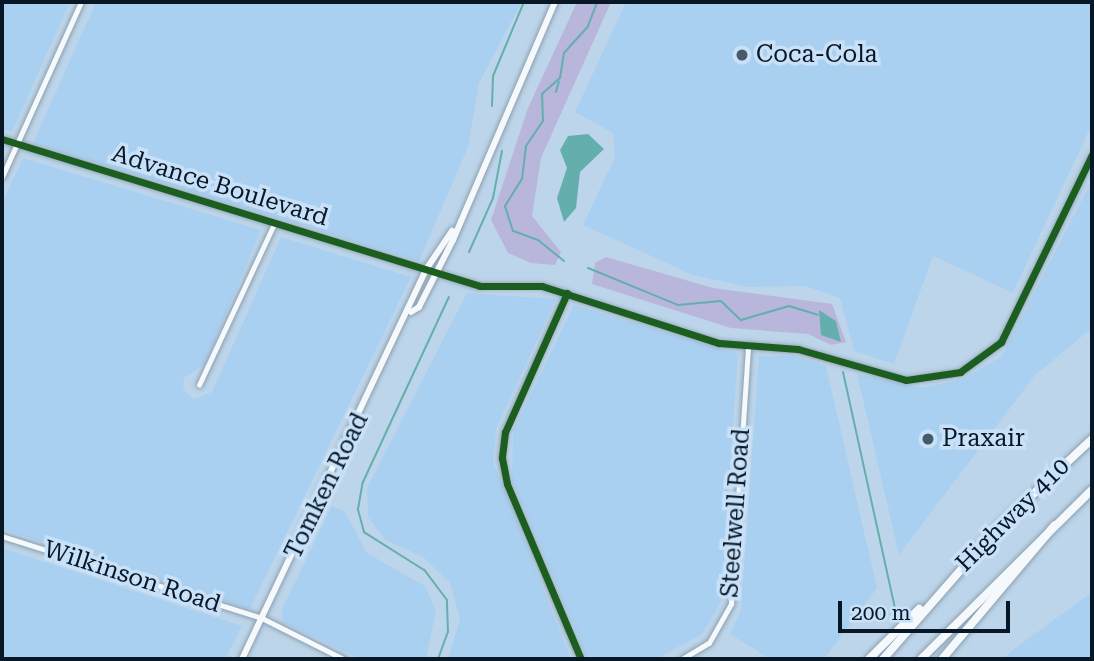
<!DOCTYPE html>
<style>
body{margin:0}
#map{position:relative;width:1094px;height:661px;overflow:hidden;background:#bdd5ea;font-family:"Roboto Serif",serif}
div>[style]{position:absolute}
.built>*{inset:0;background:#aad0f1}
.green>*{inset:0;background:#b8b6db}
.water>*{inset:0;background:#64afae}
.stream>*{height:2px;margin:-1px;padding:0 1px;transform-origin:1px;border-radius:1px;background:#64afae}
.roads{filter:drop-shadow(0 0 2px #8da0b0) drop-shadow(0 0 2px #8da0b0)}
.minor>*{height:4.5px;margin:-2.25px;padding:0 2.25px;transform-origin:2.25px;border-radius:2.25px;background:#f5f9fc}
.secondary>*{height:6px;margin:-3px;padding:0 3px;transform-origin:3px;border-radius:3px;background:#f5f9fc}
.motorway>*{height:8px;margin:-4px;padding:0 4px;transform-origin:4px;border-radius:4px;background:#f5f9fc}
.cycleway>*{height:7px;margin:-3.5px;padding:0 3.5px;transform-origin:3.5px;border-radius:3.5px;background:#1b5e20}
.dots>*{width:19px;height:19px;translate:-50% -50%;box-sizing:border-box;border:4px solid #c8e1f8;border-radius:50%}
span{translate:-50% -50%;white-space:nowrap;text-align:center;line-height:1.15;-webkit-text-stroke:7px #c8e1f8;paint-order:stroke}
.poi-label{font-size:24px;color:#071725}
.left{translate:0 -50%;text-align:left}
.street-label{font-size:24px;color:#071725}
.frame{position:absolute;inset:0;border:4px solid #071725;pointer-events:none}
.scale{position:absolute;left:838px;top:601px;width:172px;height:32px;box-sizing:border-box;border:4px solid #071725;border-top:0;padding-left:9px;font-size:21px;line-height:24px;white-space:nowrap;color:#071725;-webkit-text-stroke:5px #c8e1f8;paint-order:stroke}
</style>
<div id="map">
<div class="built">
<i style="clip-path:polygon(2px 2px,70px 2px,12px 132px,2px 129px)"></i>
<i style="clip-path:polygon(96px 2px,522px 2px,479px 83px,468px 147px,419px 261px,33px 143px)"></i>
<i style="clip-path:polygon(626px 2px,1092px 2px,1092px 124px,1013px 293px,933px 256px,894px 364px,854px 351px,840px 298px,805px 286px,748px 287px,693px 275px,583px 225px,615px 157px,613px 133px,575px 112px)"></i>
<i style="clip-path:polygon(23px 158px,261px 230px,205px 364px,184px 378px,183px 389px,194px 399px,212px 392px,281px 237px,411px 277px,250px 609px,2px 529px,2px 203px)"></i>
<i style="clip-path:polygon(1092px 180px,1092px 328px,1035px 375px,899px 555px,857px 374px,923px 388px,963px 379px,1002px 356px)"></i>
<i style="clip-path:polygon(467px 293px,556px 299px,496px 429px,493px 462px,571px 659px,448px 659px,460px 619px,450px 583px,423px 557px,385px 540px,368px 517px,367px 488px)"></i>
<i style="clip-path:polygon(574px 305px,738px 354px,721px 602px,702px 634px,657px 659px,588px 659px,512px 480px,513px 431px)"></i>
<i style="clip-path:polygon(759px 356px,795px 356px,826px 366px,877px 588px,824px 659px,770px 659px,730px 634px,741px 609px)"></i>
<i style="clip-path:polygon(332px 506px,345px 512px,367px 553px,425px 586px,436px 611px,426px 659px,360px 659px,283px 622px,282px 609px)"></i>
<i style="clip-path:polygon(2px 548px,242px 626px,225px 659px,2px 659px)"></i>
<i style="clip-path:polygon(1092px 592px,1092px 659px,1003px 659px,1014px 649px)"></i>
</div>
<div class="green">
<i style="clip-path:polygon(577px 2px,611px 2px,541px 158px,532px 216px,561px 252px,555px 265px,531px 263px,508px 253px,491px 220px,528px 108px)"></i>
<i style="clip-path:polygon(606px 257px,713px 288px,832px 304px,846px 342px,831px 345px,808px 334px,731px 328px,592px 284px,595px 263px)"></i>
</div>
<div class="water">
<i style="clip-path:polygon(588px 134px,604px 149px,580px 172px,576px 208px,564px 222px,557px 198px,567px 168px,560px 150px,568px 136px)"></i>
<i style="clip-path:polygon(819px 310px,836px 321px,841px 342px,821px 335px)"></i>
</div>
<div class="stream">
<i style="left:556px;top:92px;width:11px;rotate:-75deg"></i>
<i style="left:492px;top:106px;width:30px;rotate:-88deg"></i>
<i style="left:493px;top:76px;width:80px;rotate:-67.3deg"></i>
<i style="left:469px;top:252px;width:59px;rotate:-66deg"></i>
<i style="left:493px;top:198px;width:48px;rotate:-79.2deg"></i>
<i style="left:564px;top:261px;width:33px;rotate:-141deg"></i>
<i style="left:538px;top:240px;width:27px;rotate:-160deg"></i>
<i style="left:513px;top:231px;width:26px;rotate:-108deg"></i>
<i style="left:505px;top:206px;width:32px;rotate:-58deg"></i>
<i style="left:522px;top:179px;width:33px;rotate:-83deg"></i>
<i style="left:526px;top:146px;width:30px;rotate:-56deg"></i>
<i style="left:543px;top:121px;width:27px;rotate:-92deg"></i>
<i style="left:542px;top:94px;width:24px;rotate:-42deg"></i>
<i style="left:560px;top:78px;width:25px;rotate:-81deg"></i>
<i style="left:564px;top:53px;width:36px;rotate:-48deg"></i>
<i style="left:588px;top:26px;width:26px;rotate:-69deg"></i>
<i style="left:588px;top:268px;width:97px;rotate:22.3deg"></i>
<i style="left:678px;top:305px;width:43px;rotate:-5.3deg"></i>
<i style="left:721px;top:301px;width:28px;rotate:44deg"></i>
<i style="left:741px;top:320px;width:50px;rotate:-16.3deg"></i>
<i style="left:789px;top:306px;width:30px;rotate:17deg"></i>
<i style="left:843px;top:372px;width:243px;rotate:77.6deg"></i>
<i style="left:438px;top:659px;width:29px;rotate:-70deg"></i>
<i style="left:448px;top:632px;width:32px;rotate:-92deg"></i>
<i style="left:447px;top:600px;width:38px;rotate:-127deg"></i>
<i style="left:424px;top:570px;width:71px;rotate:-147.7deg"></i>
<i style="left:364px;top:532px;width:24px;rotate:-105deg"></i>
<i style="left:358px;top:509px;width:27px;rotate:-80deg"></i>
<i style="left:363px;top:482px;width:204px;rotate:-65.1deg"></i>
</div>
<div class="roads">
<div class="minor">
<i style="left:2px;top:139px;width:500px;rotate:17.09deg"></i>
<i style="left:480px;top:286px;width:62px"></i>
<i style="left:542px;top:286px;width:186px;rotate:17.9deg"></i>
<i style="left:719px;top:343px;width:79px;rotate:4.3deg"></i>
<i style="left:798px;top:349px;width:112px;rotate:16deg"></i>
<i style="left:906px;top:380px;width:55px;rotate:-8.4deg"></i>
<i style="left:960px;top:372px;width:51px;rotate:-36.2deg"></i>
<i style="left:1001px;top:342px;width:208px;rotate:-64.1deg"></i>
<i style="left:2px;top:177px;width:192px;rotate:-65.7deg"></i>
<i style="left:567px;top:293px;width:152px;rotate:114deg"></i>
<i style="left:505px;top:432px;width:26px;rotate:97deg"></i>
<i style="left:502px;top:458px;width:26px;rotate:79deg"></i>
<i style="left:507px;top:484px;width:190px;rotate:67.1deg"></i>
<i style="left:199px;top:385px;width:178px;rotate:-65deg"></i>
<i style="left:2px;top:536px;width:273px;rotate:17.5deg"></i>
<i style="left:262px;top:618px;width:92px;rotate:26.6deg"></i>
<i style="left:682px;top:659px;width:31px;rotate:-31deg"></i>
<i style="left:709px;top:643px;width:45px;rotate:-60.6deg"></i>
<i style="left:731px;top:604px;width:260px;rotate:-86.2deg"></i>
</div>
<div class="secondary">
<i style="left:411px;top:312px;width:9px;rotate:-32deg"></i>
<i style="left:419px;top:307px;width:75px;rotate:-63.1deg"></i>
<i style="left:453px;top:240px;width:259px;rotate:-66.8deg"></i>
<i style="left:242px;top:659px;width:433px;rotate:-64.7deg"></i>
<i style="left:427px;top:268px;width:45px;rotate:-56deg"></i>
</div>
<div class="motorway">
<i style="left:869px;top:659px;width:71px;rotate:-45deg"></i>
<i style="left:883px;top:659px;width:175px;rotate:-48.9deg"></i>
<i style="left:998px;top:527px;width:129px;rotate:-43.1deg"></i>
<i style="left:921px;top:659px;width:240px;rotate:-44.7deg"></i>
<i style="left:942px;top:659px;width:175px;rotate:-49.9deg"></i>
</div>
</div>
<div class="cycleway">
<i style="left:2px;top:139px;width:500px;rotate:17.09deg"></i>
<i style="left:480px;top:286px;width:62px"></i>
<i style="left:542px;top:286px;width:186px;rotate:17.9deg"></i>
<i style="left:719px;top:343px;width:79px;rotate:4.3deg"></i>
<i style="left:798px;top:349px;width:112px;rotate:16deg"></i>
<i style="left:906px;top:380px;width:55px;rotate:-8.4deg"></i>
<i style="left:960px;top:372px;width:51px;rotate:-36.2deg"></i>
<i style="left:1001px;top:342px;width:208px;rotate:-64.1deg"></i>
<i style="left:567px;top:293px;width:152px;rotate:114deg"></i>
<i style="left:505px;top:432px;width:26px;rotate:97deg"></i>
<i style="left:502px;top:458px;width:26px;rotate:79deg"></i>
<i style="left:507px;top:484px;width:190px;rotate:67.1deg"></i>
</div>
<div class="dots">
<i style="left:742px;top:55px;background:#475a6a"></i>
<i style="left:928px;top:439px;background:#475a6a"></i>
</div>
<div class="poi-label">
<span class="left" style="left:756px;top:55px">Coca-Cola</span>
<span class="left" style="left:942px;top:439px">Praxair</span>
</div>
<div class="street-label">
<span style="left:220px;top:186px;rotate:17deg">Advance Boulevard</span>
<span style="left:327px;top:486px;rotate:-64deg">Tomken Road</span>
<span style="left:736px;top:513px;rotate:-86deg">Steelwell Road</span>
<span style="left:1013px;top:515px;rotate:-45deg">Highway 410</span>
<span style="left:132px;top:577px;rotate:18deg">Wilkinson Road</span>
</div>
<div class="frame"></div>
<div class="scale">200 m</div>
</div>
